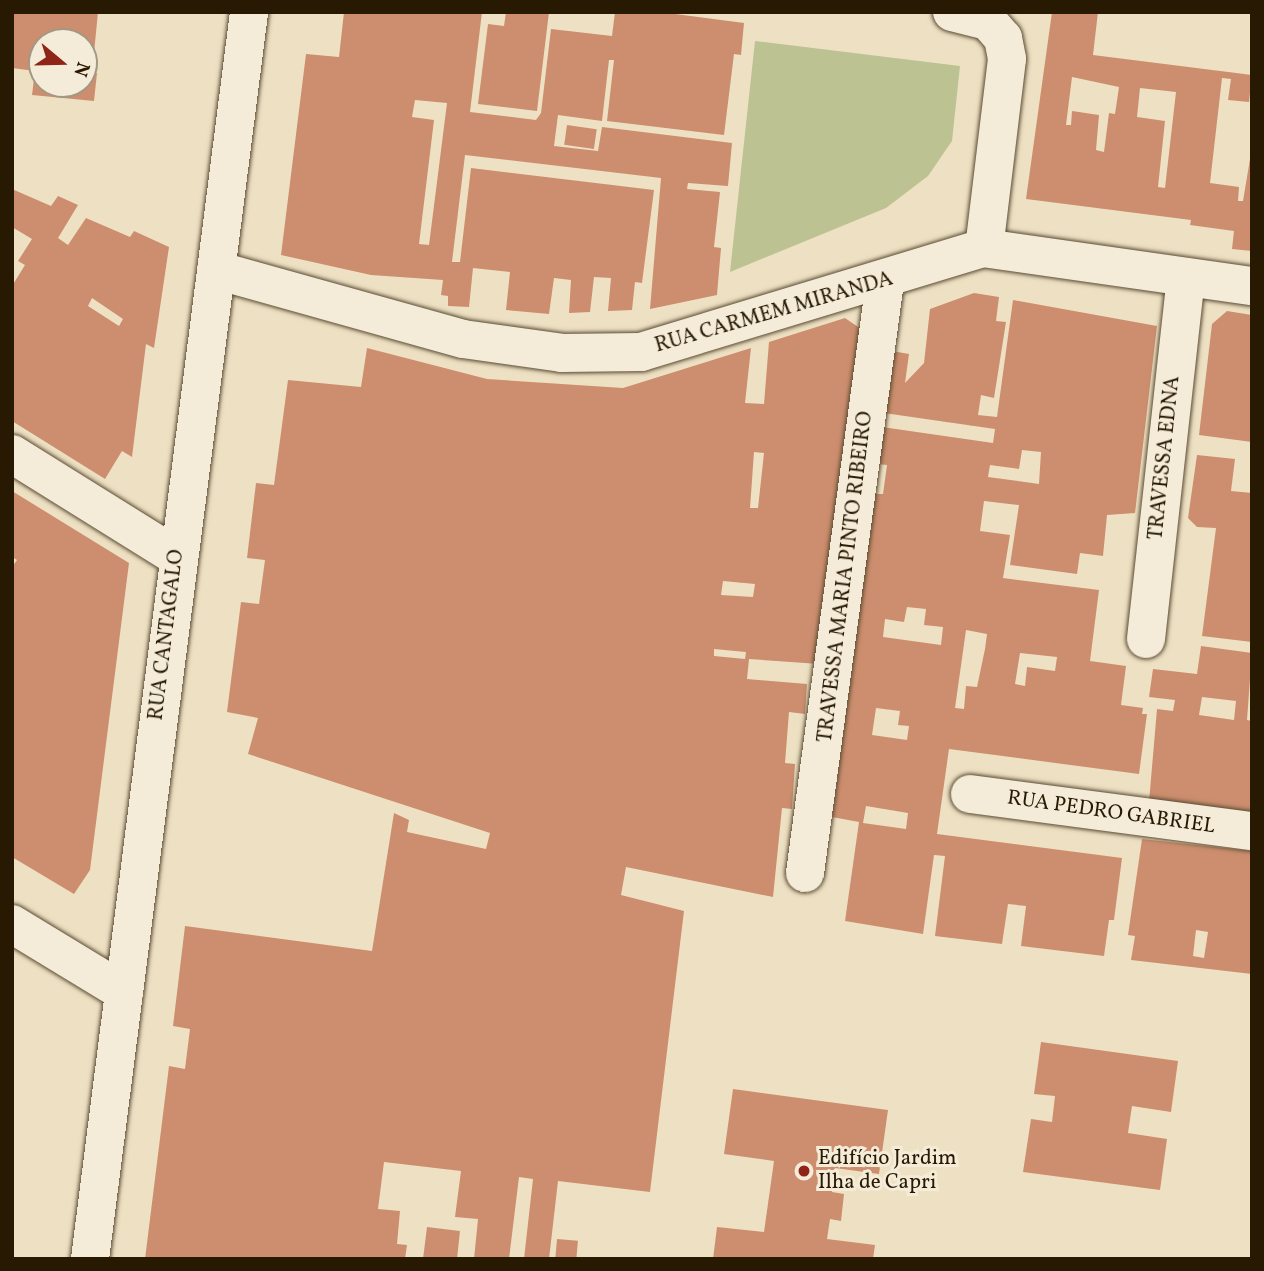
<!DOCTYPE html>
<meta charset="utf-8">
<style>
body{margin:0}
#map{position:relative;width:1264px;height:1271px;overflow:hidden;background:#eee1c3;font-family:Vollkorn,serif}
div>[style]{position:absolute}
.green>*{inset:0;background:#bcc291}
.building>*{inset:0;background:#cc8e6e;transform-origin:0 0}
.roads{filter:drop-shadow(0 0 2px #5a4b33) drop-shadow(0 0 2px #5a4b33)}
.minor>*{height:38px;margin:-19px;padding:0 19px;transform-origin:19px;border-radius:19px;background:#f4ecd8}
.tertiary>*{height:38px;margin:-19px;padding:0 19px;transform-origin:19px;border-radius:19px;background:#f4ecd8}
.dots>*{width:19px;height:19px;translate:-50% -50%;box-sizing:border-box;border:4px solid #f4ecd8;border-radius:50%}
span{translate:-50% -50%;white-space:nowrap;text-align:center;line-height:1.15;-webkit-text-stroke:6px #f4ecd8;paint-order:stroke}
.street-label{font-size:21px;color:#281903}
.poi-label{font-size:21px;color:#281903}
.left{translate:0 -50%;text-align:left}
.frame{position:absolute;inset:0;border:14px solid #281903;pointer-events:none}
.north{position:absolute;left:28px;top:28px;width:70px;height:70px;box-sizing:border-box;background:#f4ecd8;border:2px solid #a29883;border-radius:50%;rotate:109deg;font-size:19px;font-weight:700;line-height:28px;text-align:center;color:#281903}
.north::after{content:'';display:block;margin:auto;width:24px;height:32px;background:#8f2418;clip-path:polygon(50% 0,100% 100%,50% 72%,0 100%)}
</style>
<div id="map">
<div class="green">
<i style="clip-path:polygon(755px 41px,960px 66px,952px 141px,928px 176px,886px 208px,730px 272px)"></i>
</div>
<div class="building">
<i style="clip-path:polygon(evenodd,12px 12px,98px 12px,94px 53px,88px 52px,86px 72px,97px 73px,94px 101px,32px 95px,35px 71px,12px 68px,12px 12px,42px 42px,84px 42px,84px 84px,42px 84px,42px 42px)"></i>
<i style="clip-path:polygon(evenodd,344px 12px,482px 12px,470px 112px,536px 120px,541px 113px,551px 29px,612px 36px,615px 12px,660px 12px,744px 23px,741px 55px,734px 54px,724px 135px,607px 121px,614px 60px,609px 60px,602px 121px,558px 115px,554px 146px,598px 151px,602px 127px,732px 143px,728px 186px,688px 183px,687px 189px,720px 192px,714px 247px,721px 248px,717px 295px,650px 309px,661px 178px,465px 155px,452px 262px,460px 262px,471px 168px,654px 190px,642px 283px,635px 282px,632px 310px,608px 311px,611px 278px,594px 277px,590px 312px,569px 313px,571px 280px,554px 278px,549px 314px,506px 310px,510px 272px,473px 268px,469px 307px,448px 306px,448px 296px,441px 295px,443px 280px,371px 275px,281px 255px,306px 54px,339px 57px,344px 12px,415px 100px,447px 103px,429px 245px,419px 244px,434px 120px,412px 117px,415px 100px)"></i>
<i style="clip-path:polygon(506px 12px,549px 12px,537px 111px,478px 104px,488px 24px,504px 26px)"></i>
<i style="clip-path:polygon(evenodd,1052px 12px,1098px 12px,1093px 55px,1252px 75px,1249px 102px,1228px 100px,1231px 79px,1222px 78px,1210px 183px,1239px 187px,1238px 201px,1243px 201px,1252px 147px,1252px 251px,1232px 249px,1234px 231px,1190px 225px,1191px 220px,1026px 199px,1052px 12px,1072px 77px,1119px 87px,1115px 114px,1109px 113px,1104px 152px,1096px 150px,1099px 115px,1072px 111px,1071px 125px,1066px 125px,1072px 77px,1052px 12px,1140px 88px,1176px 92px,1165px 188px,1158px 187px,1165px 121px,1137px 117px,1140px 88px)"></i>
<i style="left:567px;top:125px;width:30px;height:20px;rotate:8deg"></i>
<i style="clip-path:polygon(evenodd,12px 189px,51px 206px,58px 196px,78px 205px,58px 238px,68px 245px,86px 218px,130px 237px,134px 231px,169px 247px,154px 348px,146px 344px,132px 457px,122px 451px,105px 479px,12px 421px,12px 286px,25px 265px,18px 261px,32px 239px,12px 227px,12px 189px,92px 298px,123px 319px,119px 326px,88px 306px,92px 298px)"></i>
<i style="clip-path:polygon(evenodd,974px 293px,999px 297px,996px 321px,1006px 322px,994px 398px,981px 395px,978px 415px,997px 417px,1013px 300px,1157px 326px,1135px 513px,1107px 515px,1103px 556px,1080px 553px,1077px 574px,1010px 565px,1019px 505px,984px 501px,980px 531px,1010px 535px,1003px 578px,1099px 590px,1090px 661px,1126px 666px,1121px 705px,1143px 708px,1142px 714px,1147px 714px,1139px 774px,949px 749px,937px 834px,1122px 858px,1114px 920px,1109px 920px,1104px 956px,1021px 946px,1026px 906px,1008px 904px,1002px 944px,935px 936px,945px 856px,934px 855px,923px 934px,845px 921px,859px 822px,832px 817px,874px 494px,883px 494px,887px 465px,877px 464px,882px 427px,993px 443px,995px 429px,884px 413px,892px 351px,909px 354px,905px 383px,924px 363px,930px 309px,974px 293px,1022px 450px,1041px 452px,1039px 484px,988px 477px,990px 465px,1019px 469px,1022px 450px,974px 293px,907px 607px,926px 609px,924px 625px,943px 627px,941px 645px,883px 637px,885px 619px,904px 622px,907px 607px,974px 293px,966px 630px,987px 634px,985px 649px,977px 687px,966px 686px,964px 709px,955px 708px,966px 630px,974px 293px,1020px 653px,1057px 657px,1055px 671px,1027px 667px,1025px 686px,1015px 684px,1020px 653px,974px 293px,876px 708px,900px 711px,898px 725px,909px 726px,907px 740px,872px 735px,876px 708px,974px 293px,866px 806px,908px 813px,906px 829px,863px 823px,866px 806px)"></i>
<i style="clip-path:polygon(1227px 311px,1252px 315px,1252px 442px,1199px 435px,1212px 324px)"></i>
<i style="clip-path:polygon(evenodd,845px 318px,861px 329px,819px 664px,749px 659px,747px 679px,807px 684px,805px 714px,789px 712px,785px 763px,795px 764px,792px 809px,782px 808px,773px 897px,626px 867px,621px 895px,684px 911px,650px 1192px,558px 1181px,549px 1259px,524px 1259px,533px 1179px,519px 1177px,509px 1259px,474px 1259px,478px 1219px,455px 1217px,461px 1171px,384px 1162px,378px 1209px,400px 1211px,397px 1244px,407px 1245px,405px 1259px,145px 1259px,169px 1066px,185px 1069px,190px 1029px,173px 1026px,185px 926px,372px 951px,394px 813px,409px 820px,407px 832px,486px 849px,490px 833px,248px 754px,258px 718px,227px 712px,241px 602px,259px 604px,265px 560px,247px 558px,256px 483px,274px 485px,288px 380px,361px 387px,367px 348px,487px 379px,623px 388px,751px 348px,745px 403px,764px 404px,769px 342px,845px 318px,754px 452px,764px 453px,758px 508px,750px 508px,754px 452px,845px 318px,723px 581px,755px 584px,753px 597px,721px 595px,723px 581px,845px 318px,714px 649px,746px 652px,745px 659px,714px 656px,714px 649px)"></i>
<i style="clip-path:polygon(1197px 455px,1235px 459px,1231px 491px,1252px 493px,1252px 642px,1202px 636px,1216px 528px,1197px 527px,1188px 518px)"></i>
<i style="clip-path:polygon(12px 491px,129px 563px,90px 870px,74px 894px,12px 857px,12px 567px,17px 560px,12px 557px)"></i>
<i style="clip-path:polygon(evenodd,1201px 646px,1252px 653px,1247px 720px,1252px 721px,1252px 814px,1149px 802px,1157px 709px,1173px 711px,1175px 700px,1149px 697px,1153px 669px,1197px 674px,1201px 646px,1202px 697px,1236px 701px,1234px 720px,1199px 715px,1202px 697px)"></i>
<i style="clip-path:polygon(evenodd,1142px 839px,1252px 851px,1252px 974px,1131px 960px,1135px 936px,1128px 935px,1142px 839px,1196px 930px,1208px 932px,1204px 958px,1193px 956px,1196px 930px)"></i>
<i style="clip-path:polygon(1041px 1042px,1178px 1061px,1171px 1112px,1132px 1106px,1128px 1133px,1167px 1139px,1160px 1190px,1023px 1172px,1031px 1119px,1052px 1122px,1055px 1096px,1034px 1094px)"></i>
<i style="clip-path:polygon(733px 1089px,888px 1110px,879px 1174px,835px 1168px,832px 1192px,844px 1194px,841px 1221px,830px 1219px,827px 1239px,875px 1245px,873px 1259px,713px 1259px,717px 1227px,764px 1232px,774px 1161px,724px 1154px)"></i>
<i style="clip-path:polygon(427px 1227px,460px 1231px,457px 1259px,423px 1259px)"></i>
<i style="left:557px;top:1239px;width:21px;height:20px;rotate:5deg"></i>
</div>
<div class="roads">
<div class="minor">
<i style="left:952px;top:12px;width:37px;rotate:14deg"></i>
<i style="left:988px;top:21px;width:23px;rotate:49deg"></i>
<i style="left:1003px;top:38px;width:21px;rotate:79deg"></i>
<i style="left:1007px;top:59px;width:190px;rotate:96.9deg"></i>
<i style="left:216px;top:270px;width:256px;rotate:15.6deg"></i>
<i style="left:463px;top:339px;width:100px;rotate:8deg"></i>
<i style="left:562px;top:353px;width:79px;rotate:-0.7deg"></i>
<i style="left:641px;top:352px;width:358px;rotate:-16.9deg"></i>
<i style="left:984px;top:248px;width:271px;rotate:8.1deg"></i>
<i style="left:12px;top:454px;width:193px;rotate:31.9deg"></i>
<i style="left:1146px;top:639px;width:364px;rotate:-83.7deg"></i>
<i style="left:970px;top:794px;width:284px;rotate:7.5deg"></i>
<i style="left:805px;top:873px;width:597px;rotate:-82.3deg"></i>
<i style="left:12px;top:924px;width:131px;rotate:31.3deg"></i>
</div>
<div class="tertiary">
<i style="left:90px;top:1259px;width:1257px;rotate:-82.73deg"></i>
</div>
</div>
<div class="dots">
<i style="left:804px;top:1171px;background:#8f2418"></i>
</div>
<div class="street-label">
<span style="left:774px;top:313px;rotate:-16deg">RUA CARMEM MIRANDA</span>
<span style="left:1165px;top:458px;rotate:-84deg">TRAVESSA EDNA</span>
<span style="left:846px;top:577px;rotate:-83deg">TRAVESSA MARIA PINTO RIBEIRO</span>
<span style="left:167px;top:635px;rotate:-83deg">RUA CANTAGALO</span>
<span style="left:1111px;top:813px;rotate:8deg">RUA PEDRO GABRIEL</span>
</div>
<div class="poi-label">
<span class="left" style="left:818px;top:1171px">Edifício Jardim<br>Ilha de Capri</span>
</div>
<div class="frame"></div>
<div class="north">N</div>
</div>
